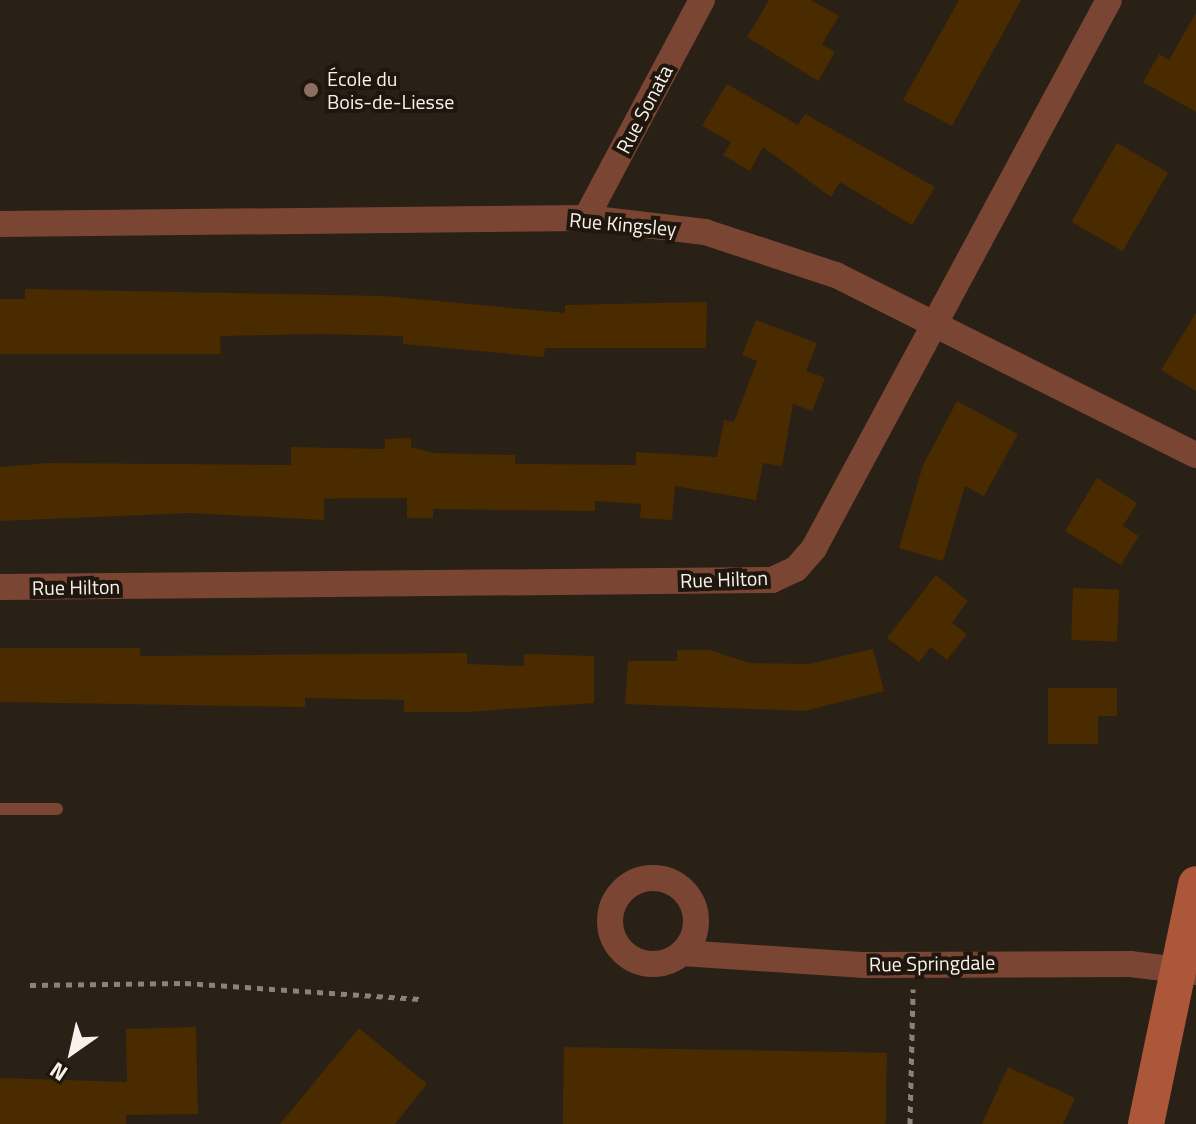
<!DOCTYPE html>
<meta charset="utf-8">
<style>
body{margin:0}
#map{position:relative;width:1196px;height:1124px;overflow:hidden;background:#292016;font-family:"Titillium Web",sans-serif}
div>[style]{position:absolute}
.building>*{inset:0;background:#4a2b00;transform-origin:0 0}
.path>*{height:5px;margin-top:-2.5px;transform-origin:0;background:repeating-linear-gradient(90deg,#8b837b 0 6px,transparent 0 12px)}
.lane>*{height:12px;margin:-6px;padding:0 6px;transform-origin:6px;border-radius:6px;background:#7b4533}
.street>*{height:26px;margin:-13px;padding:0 13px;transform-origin:13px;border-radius:13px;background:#7b4533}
.street>.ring{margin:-13px;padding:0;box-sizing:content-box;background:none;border:26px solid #7b4533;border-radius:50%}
.secondary>*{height:36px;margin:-18px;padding:0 18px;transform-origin:18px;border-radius:18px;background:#ac563a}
.dots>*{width:22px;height:22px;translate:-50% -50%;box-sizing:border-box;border:4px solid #1f170d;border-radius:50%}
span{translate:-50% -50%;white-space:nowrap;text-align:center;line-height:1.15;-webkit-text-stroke:8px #1f170d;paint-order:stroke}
.poi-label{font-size:20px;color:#f9f2ec}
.left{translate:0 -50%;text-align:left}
.street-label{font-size:20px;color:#f9f2ec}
.north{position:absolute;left:32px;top:1012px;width:80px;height:80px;-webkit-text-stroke:6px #1f170d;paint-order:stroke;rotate:214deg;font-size:22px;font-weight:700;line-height:32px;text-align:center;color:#f9f2ec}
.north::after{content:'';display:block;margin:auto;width:28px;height:36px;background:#f9f2ec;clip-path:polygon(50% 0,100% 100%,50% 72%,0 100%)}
</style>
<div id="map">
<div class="building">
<i style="clip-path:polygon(769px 0,811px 0,839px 16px,822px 44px,835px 52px,818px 81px,747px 37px)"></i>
<i style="clip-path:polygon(959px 0,1021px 0,952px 126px,903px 100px)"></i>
<i style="clip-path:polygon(1196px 13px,1196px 112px,1143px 82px,1159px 54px,1169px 60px)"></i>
<i style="clip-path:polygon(727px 84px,798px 125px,805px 114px,935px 187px,912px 225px,840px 182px,831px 197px,763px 147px,750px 171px,723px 155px,731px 142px,702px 126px)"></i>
<i style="left:1117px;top:143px;width:59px;height:91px;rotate:30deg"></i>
<i style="clip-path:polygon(25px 289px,383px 296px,565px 313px,565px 305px,707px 302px,706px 348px,545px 348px,544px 357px,403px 344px,403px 336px,323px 334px,220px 336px,221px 354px,0 354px,0 299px,25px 299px)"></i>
<i style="clip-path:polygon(1196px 313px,1196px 391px,1161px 370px)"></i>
<i style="clip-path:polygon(756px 320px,817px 343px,806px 371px,825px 378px,812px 411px,793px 404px,782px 466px,763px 463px,756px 500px,675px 486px,672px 520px,640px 518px,641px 504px,595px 501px,595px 511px,433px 509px,433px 518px,407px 518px,407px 498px,350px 498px,324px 499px,324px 520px,190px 513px,0 521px,0 467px,48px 463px,291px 465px,291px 447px,385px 449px,385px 439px,411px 438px,411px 447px,434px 453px,515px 455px,515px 464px,636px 465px,636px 452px,717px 457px,724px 420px,734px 422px,757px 361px,742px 355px)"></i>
<i style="clip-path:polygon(957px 401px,1018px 434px,984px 496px,965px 486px,943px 561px,899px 548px,923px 465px)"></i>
<i style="clip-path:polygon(1097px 478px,1137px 503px,1123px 526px,1139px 536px,1121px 565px,1065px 531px)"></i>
<i style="clip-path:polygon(936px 575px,968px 601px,952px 623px,967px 634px,947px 660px,931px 647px,919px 662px,887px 638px)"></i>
<i style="left:1073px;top:588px;width:46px;height:52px;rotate:2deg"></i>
<i style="clip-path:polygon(0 648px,140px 648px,140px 656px,467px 653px,467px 664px,524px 666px,524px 654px,594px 656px,594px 703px,466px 712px,404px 712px,404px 700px,305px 698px,305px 707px,0 702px)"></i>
<i style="clip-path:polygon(873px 649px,884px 691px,804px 711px,625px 704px,628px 661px,677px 661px,677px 650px,710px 650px,749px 663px,808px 664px)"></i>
<i style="clip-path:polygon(1048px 688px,1117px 688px,1117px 716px,1098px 716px,1098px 744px,1048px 744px)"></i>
<i style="clip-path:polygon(196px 1027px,198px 1114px,126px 1115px,126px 1124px,0 1124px,0 1078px,127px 1082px,126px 1029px)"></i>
<i style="clip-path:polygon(359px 1028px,427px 1084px,395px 1124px,280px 1124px)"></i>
<i style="left:564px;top:1047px;width:323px;height:77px;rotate:1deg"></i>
<i style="clip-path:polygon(1008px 1067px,1075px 1098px,1063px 1124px,982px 1124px)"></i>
</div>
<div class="path">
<i style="left:30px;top:985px;width:155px;rotate:-0.7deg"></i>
<i style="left:185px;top:983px;width:235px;rotate:3.9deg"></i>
<i style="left:910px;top:1124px;width:135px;rotate:-88.7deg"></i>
</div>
<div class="lane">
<i style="left:0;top:809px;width:57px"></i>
</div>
<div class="street">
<i style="left:586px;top:218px;width:247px;rotate:-62deg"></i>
<i style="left:0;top:224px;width:586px;rotate:-0.59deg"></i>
<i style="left:586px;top:218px;width:120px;rotate:6.7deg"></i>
<i style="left:705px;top:232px;width:138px;rotate:18.2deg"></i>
<i style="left:836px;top:275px;width:402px;rotate:26.6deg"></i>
<i style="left:0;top:587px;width:772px;rotate:-0.52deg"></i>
<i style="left:772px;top:580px;width:26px;rotate:-25deg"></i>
<i style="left:796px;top:569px;width:28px;rotate:-49deg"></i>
<i style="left:814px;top:548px;width:622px;rotate:-61.71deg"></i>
<i class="ring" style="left:610px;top:878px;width:60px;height:60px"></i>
<i style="left:682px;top:953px;width:183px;rotate:3.8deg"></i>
<i style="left:865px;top:965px;width:265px;rotate:-0.2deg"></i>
<i style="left:1130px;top:964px;width:66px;rotate:6.9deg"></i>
</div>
<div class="secondary">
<i style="left:1146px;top:1124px;width:245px;rotate:-78.2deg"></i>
</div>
<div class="dots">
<i style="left:311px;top:90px;background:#8d6e63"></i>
</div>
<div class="poi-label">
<span class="left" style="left:327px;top:90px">École du<br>Bois-de-Liesse</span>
</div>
<div class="street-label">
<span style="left:644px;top:109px;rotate:-62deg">Rue Sonata</span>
<span style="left:623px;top:224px;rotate:5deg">Rue Kingsley</span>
<span style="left:724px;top:579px;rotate:-2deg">Rue Hilton</span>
<span style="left:76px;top:587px;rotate:-1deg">Rue Hilton</span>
<span style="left:932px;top:963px;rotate:-1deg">Rue Springdale</span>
</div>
<div class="north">N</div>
</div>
